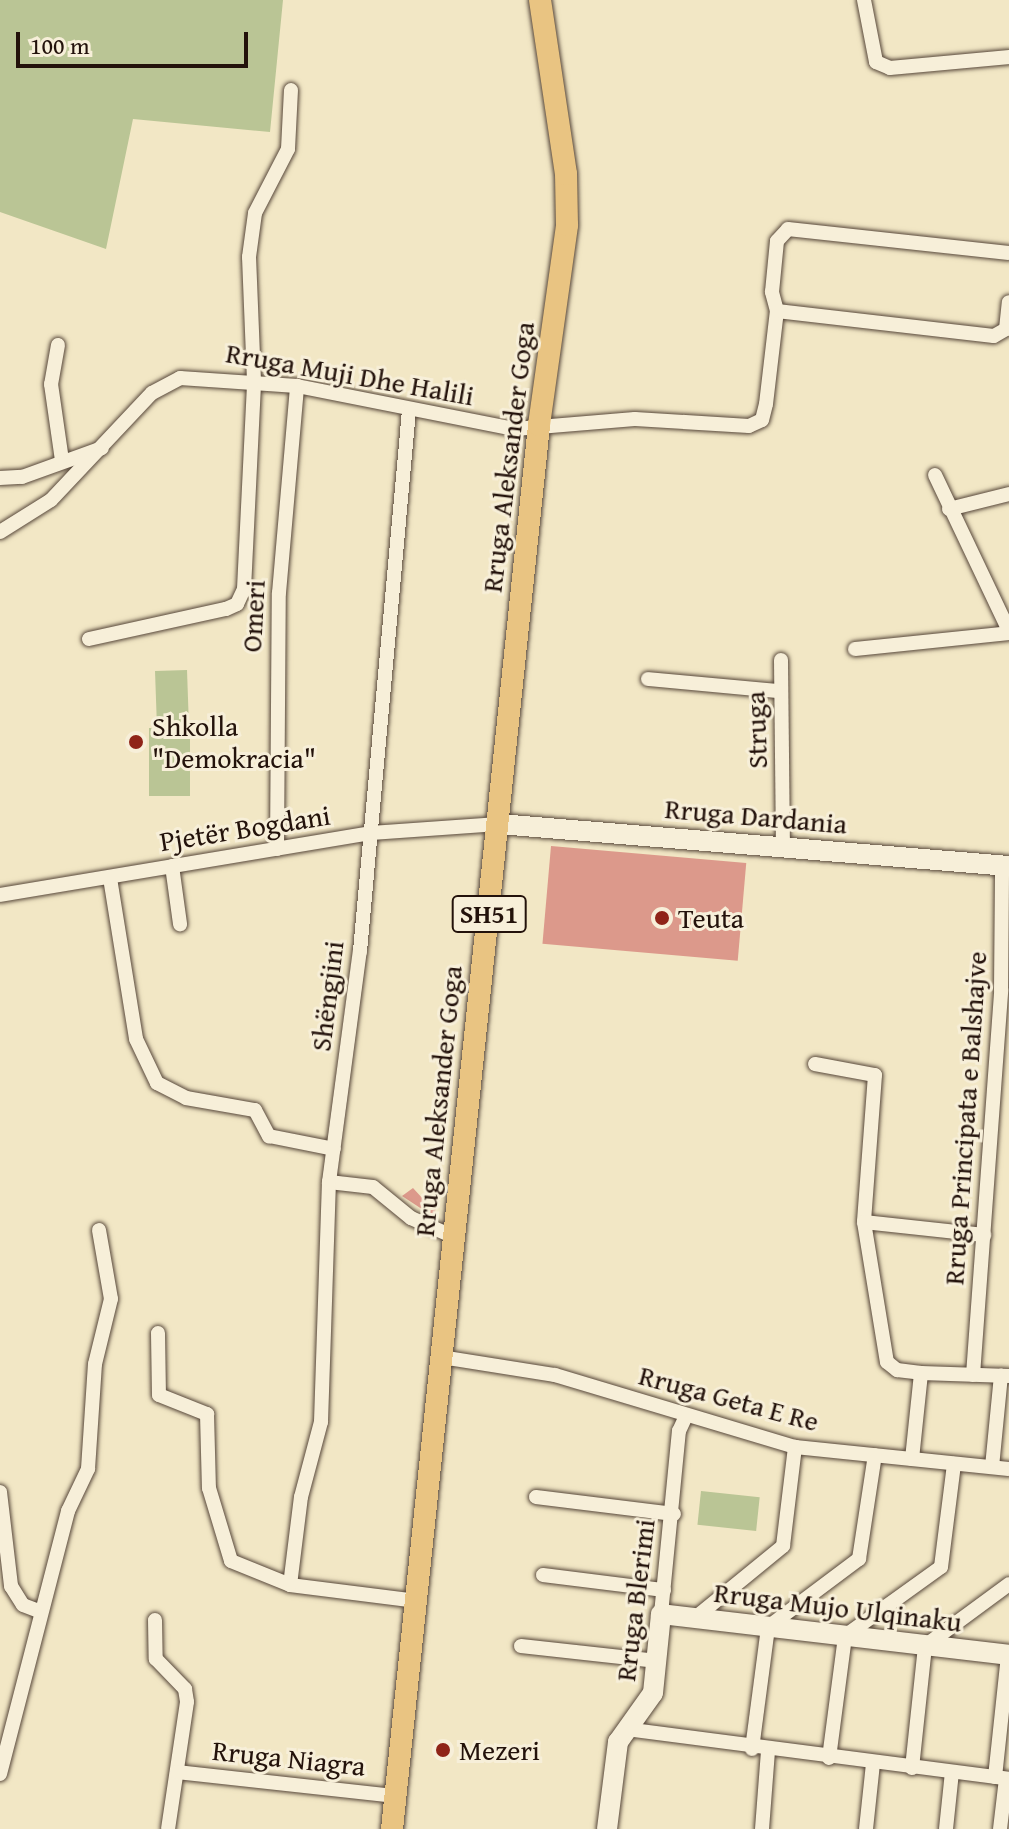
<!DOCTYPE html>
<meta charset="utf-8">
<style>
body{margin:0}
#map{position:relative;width:1009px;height:1829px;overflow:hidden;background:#f2e7c5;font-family:"Gentium Book Plus",serif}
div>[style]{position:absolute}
.green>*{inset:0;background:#bac595;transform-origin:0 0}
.building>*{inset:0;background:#dc998b;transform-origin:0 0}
.roads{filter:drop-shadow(0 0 2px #57473a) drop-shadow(0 0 2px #57473a)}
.street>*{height:14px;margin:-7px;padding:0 7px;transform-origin:7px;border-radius:7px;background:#f7efd9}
.secondary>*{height:20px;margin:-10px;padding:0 10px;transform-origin:10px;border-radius:10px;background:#f7efd9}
.primary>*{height:22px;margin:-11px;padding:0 11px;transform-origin:11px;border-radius:11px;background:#e9c482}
.dots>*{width:22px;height:22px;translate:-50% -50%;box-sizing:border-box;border:4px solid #f7efd9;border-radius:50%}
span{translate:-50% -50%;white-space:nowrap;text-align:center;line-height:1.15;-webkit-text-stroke:6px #f7efd9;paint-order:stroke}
.shield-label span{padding:2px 6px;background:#f7efd9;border:2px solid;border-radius:6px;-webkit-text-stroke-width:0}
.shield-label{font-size:26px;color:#23120b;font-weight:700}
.street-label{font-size:28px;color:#23120b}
.poi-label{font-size:28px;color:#23120b}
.left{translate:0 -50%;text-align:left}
.scale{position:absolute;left:16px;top:32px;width:232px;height:36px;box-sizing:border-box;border:4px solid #23120b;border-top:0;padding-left:10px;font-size:24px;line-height:28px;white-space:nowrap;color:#23120b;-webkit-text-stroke:6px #f7efd9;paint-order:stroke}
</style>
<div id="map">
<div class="green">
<i style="clip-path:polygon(0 0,283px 0,270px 132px,133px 119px,106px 249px,0 212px)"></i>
<i style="left:187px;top:670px;width:53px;height:32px;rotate:88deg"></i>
<i style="left:190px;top:728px;width:68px;height:41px;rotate:90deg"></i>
<i style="left:701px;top:1491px;width:59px;height:34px;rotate:6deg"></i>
</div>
<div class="building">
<i style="left:551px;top:846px;width:196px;height:98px;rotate:5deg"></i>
<i style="clip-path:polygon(428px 1181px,441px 1182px,434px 1217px,402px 1196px,413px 1188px,424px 1200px)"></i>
</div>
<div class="roads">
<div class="street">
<i style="left:864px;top:0;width:63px;rotate:79deg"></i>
<i style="left:876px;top:62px;width:15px;rotate:23deg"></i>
<i style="left:890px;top:68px;width:120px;rotate:-5.3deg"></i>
<i style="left:777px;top:311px;width:218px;rotate:6.6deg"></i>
<i style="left:994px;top:336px;width:14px;rotate:-30deg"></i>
<i style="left:1006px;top:329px;width:27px;rotate:-84deg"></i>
<i style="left:58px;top:345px;width:40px;rotate:100deg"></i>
<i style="left:51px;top:384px;width:77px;rotate:81.8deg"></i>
<i style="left:935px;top:475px;width:173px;rotate:64.6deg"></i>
<i style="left:0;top:478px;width:22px;rotate:-3deg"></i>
<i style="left:22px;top:477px;width:85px;rotate:-19.9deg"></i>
<i style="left:949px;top:509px;width:62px;rotate:-14deg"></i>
<i style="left:0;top:532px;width:60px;rotate:-32.1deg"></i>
<i style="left:51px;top:500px;width:147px;rotate:-46.7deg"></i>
<i style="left:152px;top:393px;width:32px;rotate:-28deg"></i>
<i style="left:180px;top:378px;width:117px;rotate:3.9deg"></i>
<i style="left:297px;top:386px;width:222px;rotate:11.2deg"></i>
<i style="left:515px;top:429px;width:120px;rotate:-4.8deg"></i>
<i style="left:635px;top:419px;width:114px;rotate:3.5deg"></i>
<i style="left:749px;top:426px;width:14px;rotate:-25deg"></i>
<i style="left:762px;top:420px;width:16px;rotate:-76deg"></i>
<i style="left:766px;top:404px;width:94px;rotate:-83.3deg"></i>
<i style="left:777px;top:311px;width:20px;rotate:-105deg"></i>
<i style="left:772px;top:292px;width:51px;rotate:-84.4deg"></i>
<i style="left:777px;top:241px;width:16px;rotate:-47deg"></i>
<i style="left:788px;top:229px;width:222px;rotate:6.2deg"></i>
<i style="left:89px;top:639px;width:140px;rotate:-12.4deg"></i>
<i style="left:226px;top:609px;width:12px;rotate:-24deg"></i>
<i style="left:237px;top:604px;width:17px;rotate:-65deg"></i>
<i style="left:244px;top:589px;width:208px;rotate:-87.2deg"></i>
<i style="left:254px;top:381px;width:124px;rotate:-92.3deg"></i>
<i style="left:249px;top:257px;width:44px;rotate:-82.2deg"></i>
<i style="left:255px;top:213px;width:72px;rotate:-62.7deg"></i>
<i style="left:288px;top:149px;width:59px;rotate:-87.1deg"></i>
<i style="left:855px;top:649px;width:155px;rotate:-5.9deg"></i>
<i style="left:781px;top:660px;width:186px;rotate:89.4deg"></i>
<i style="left:648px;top:679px;width:131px;rotate:5.3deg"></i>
<i style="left:277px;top:849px;width:256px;rotate:-89.6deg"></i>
<i style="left:279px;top:593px;width:208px;rotate:-85deg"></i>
<i style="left:172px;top:866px;width:59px;rotate:82.1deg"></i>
<i style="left:110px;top:878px;width:163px;rotate:80.8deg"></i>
<i style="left:136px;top:1039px;width:49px;rotate:64.5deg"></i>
<i style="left:157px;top:1083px;width:33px;rotate:27deg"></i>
<i style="left:186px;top:1098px;width:70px;rotate:9.9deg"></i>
<i style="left:255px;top:1110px;width:30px;rotate:62deg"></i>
<i style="left:269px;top:1136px;width:66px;rotate:11.3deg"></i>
<i style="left:0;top:895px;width:376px;rotate:-9.5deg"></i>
<i style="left:371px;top:833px;width:128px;rotate:-4deg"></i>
<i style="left:815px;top:1064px;width:61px;rotate:10.4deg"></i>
<i style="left:875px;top:1075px;width:147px;rotate:94.3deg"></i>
<i style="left:864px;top:1222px;width:142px;rotate:80.7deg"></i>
<i style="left:887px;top:1362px;width:13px;rotate:39deg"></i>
<i style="left:897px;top:1370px;width:24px;rotate:7deg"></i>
<i style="left:921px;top:1373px;width:88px;rotate:2deg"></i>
<i style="left:329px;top:1182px;width:44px;rotate:6.5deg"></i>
<i style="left:373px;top:1187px;width:49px;rotate:39.2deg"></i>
<i style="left:411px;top:1218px;width:45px;rotate:23.7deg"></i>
<i style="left:864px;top:1222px;width:121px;rotate:6.2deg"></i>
<i style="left:158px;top:1333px;width:62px;rotate:89.1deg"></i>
<i style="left:159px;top:1395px;width:52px;rotate:21.6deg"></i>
<i style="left:207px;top:1414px;width:74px;rotate:88.5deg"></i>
<i style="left:209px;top:1488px;width:76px;rotate:73.2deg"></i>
<i style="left:231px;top:1561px;width:64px;rotate:22.1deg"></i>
<i style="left:290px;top:1585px;width:128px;rotate:7.2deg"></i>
<i style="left:441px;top:1357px;width:115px;rotate:9deg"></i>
<i style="left:555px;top:1375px;width:251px;rotate:16.7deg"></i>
<i style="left:795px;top:1447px;width:215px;rotate:5.9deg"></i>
<i style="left:973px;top:1375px;width:386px;rotate:-85.8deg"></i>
<i style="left:1001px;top:990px;width:125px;rotate:-89.5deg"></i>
<i style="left:912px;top:1459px;width:86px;rotate:-84deg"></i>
<i style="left:992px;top:1467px;width:92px;rotate:-84.4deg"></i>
<i style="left:0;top:1492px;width:95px;rotate:83.3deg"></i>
<i style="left:11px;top:1586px;width:22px;rotate:58deg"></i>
<i style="left:23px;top:1605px;width:19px;rotate:21deg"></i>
<i style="left:536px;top:1497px;width:139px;rotate:7deg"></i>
<i style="left:543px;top:1575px;width:122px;rotate:7.1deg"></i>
<i style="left:290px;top:1585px;width:89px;rotate:-82.9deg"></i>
<i style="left:301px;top:1497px;width:78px;rotate:-75.1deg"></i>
<i style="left:321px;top:1422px;width:240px;rotate:-88.1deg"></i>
<i style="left:329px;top:1182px;width:233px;rotate:-82.4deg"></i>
<i style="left:360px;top:951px;width:543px;rotate:-84.82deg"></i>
<i style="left:661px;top:1614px;width:184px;rotate:-84.4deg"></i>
<i style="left:679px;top:1431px;width:17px;rotate:-65deg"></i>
<i style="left:695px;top:1618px;width:114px;rotate:-39.3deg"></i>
<i style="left:783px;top:1546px;width:100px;rotate:-83.1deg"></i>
<i style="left:155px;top:1620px;width:39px;rotate:89deg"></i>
<i style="left:156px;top:1659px;width:42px;rotate:46deg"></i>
<i style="left:185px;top:1689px;width:13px;rotate:81deg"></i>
<i style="left:187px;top:1702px;width:128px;rotate:98.5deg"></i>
<i style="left:521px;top:1646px;width:137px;rotate:6.3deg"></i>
<i style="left:626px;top:1729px;width:386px;rotate:7.4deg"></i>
<i style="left:752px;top:1749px;width:123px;rotate:-82.5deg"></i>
<i style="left:768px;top:1627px;width:114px;rotate:-36.8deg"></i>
<i style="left:859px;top:1559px;width:105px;rotate:-81.3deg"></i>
<i style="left:829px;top:1758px;width:123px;rotate:-82.5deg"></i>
<i style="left:845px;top:1636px;width:118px;rotate:-35.7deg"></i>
<i style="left:941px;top:1567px;width:104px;rotate:-82.8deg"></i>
<i style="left:912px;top:1768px;width:123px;rotate:-83.9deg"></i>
<i style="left:925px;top:1646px;width:104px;rotate:-36.4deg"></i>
<i style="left:177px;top:1772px;width:220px;rotate:6.3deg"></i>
<i style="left:0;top:1774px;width:272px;rotate:-75.5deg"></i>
<i style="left:68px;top:1511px;width:47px;rotate:-64.5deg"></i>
<i style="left:88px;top:1469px;width:105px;rotate:-86.2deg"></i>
<i style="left:95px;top:1364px;width:67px;rotate:-76.2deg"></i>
<i style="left:111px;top:1299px;width:70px;rotate:-99.9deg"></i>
<i style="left:995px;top:1777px;width:123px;rotate:-83.9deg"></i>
<i style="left:762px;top:1829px;width:78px;rotate:-85.6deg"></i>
<i style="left:866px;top:1829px;width:66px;rotate:-83.9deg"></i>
<i style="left:946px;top:1829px;width:57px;rotate:-84deg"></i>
<i style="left:1000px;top:1829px;width:50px;rotate:-83.2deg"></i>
</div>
<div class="secondary">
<i style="left:499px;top:824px;width:512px;rotate:4.71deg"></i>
<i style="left:607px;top:1829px;width:88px;rotate:-82.8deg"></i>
<i style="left:618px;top:1742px;width:60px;rotate:-54.5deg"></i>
<i style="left:653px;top:1693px;width:79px;rotate:-84.2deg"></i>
<i style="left:661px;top:1614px;width:350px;rotate:6.7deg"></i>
</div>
<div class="primary">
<i style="left:392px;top:1829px;width:1412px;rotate:-84.02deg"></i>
<i style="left:539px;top:425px;width:202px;rotate:-82deg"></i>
<i style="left:567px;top:225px;width:51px;rotate:-91.1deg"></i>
<i style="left:566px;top:174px;width:176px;rotate:-98.5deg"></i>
</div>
</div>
<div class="dots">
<i style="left:136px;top:742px;background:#8f2418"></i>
<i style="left:662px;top:918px;background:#8f2418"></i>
<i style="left:443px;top:1750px;background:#8f2418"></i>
</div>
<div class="shield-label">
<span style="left:489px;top:914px">SH51</span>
</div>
<div class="street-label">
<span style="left:350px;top:374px;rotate:10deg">Rruga Muji Dhe Halili</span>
<span style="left:508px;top:457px;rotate:-83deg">Rruga Aleksander Goga</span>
<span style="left:253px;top:616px;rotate:-87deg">Omeri</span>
<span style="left:756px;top:730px;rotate:-92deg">Struga</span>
<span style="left:756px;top:816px;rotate:5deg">Rruga Dardania</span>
<span style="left:245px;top:828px;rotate:-9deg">Pjetër Bogdani</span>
<span style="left:327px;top:996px;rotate:-83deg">Shëngjini</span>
<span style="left:438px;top:1101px;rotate:-84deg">Rruga Aleksander Goga</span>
<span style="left:965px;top:1118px;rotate:-86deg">Rruga Principata e Balshajve</span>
<span style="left:729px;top:1398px;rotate:15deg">Rruga Geta E Re</span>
<span style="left:635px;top:1600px;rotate:-83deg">Rruga Blerimi</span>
<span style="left:838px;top:1607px;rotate:7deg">Rruga Mujo Ulqinaku</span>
<span style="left:289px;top:1758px;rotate:6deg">Rruga Niagra</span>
</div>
<div class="poi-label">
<span class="left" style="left:152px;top:742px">Shkolla<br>"Demokracia"</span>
<span class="left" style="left:678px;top:918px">Teuta</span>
<span class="left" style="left:459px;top:1750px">Mezeri</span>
</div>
<div class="scale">100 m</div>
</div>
